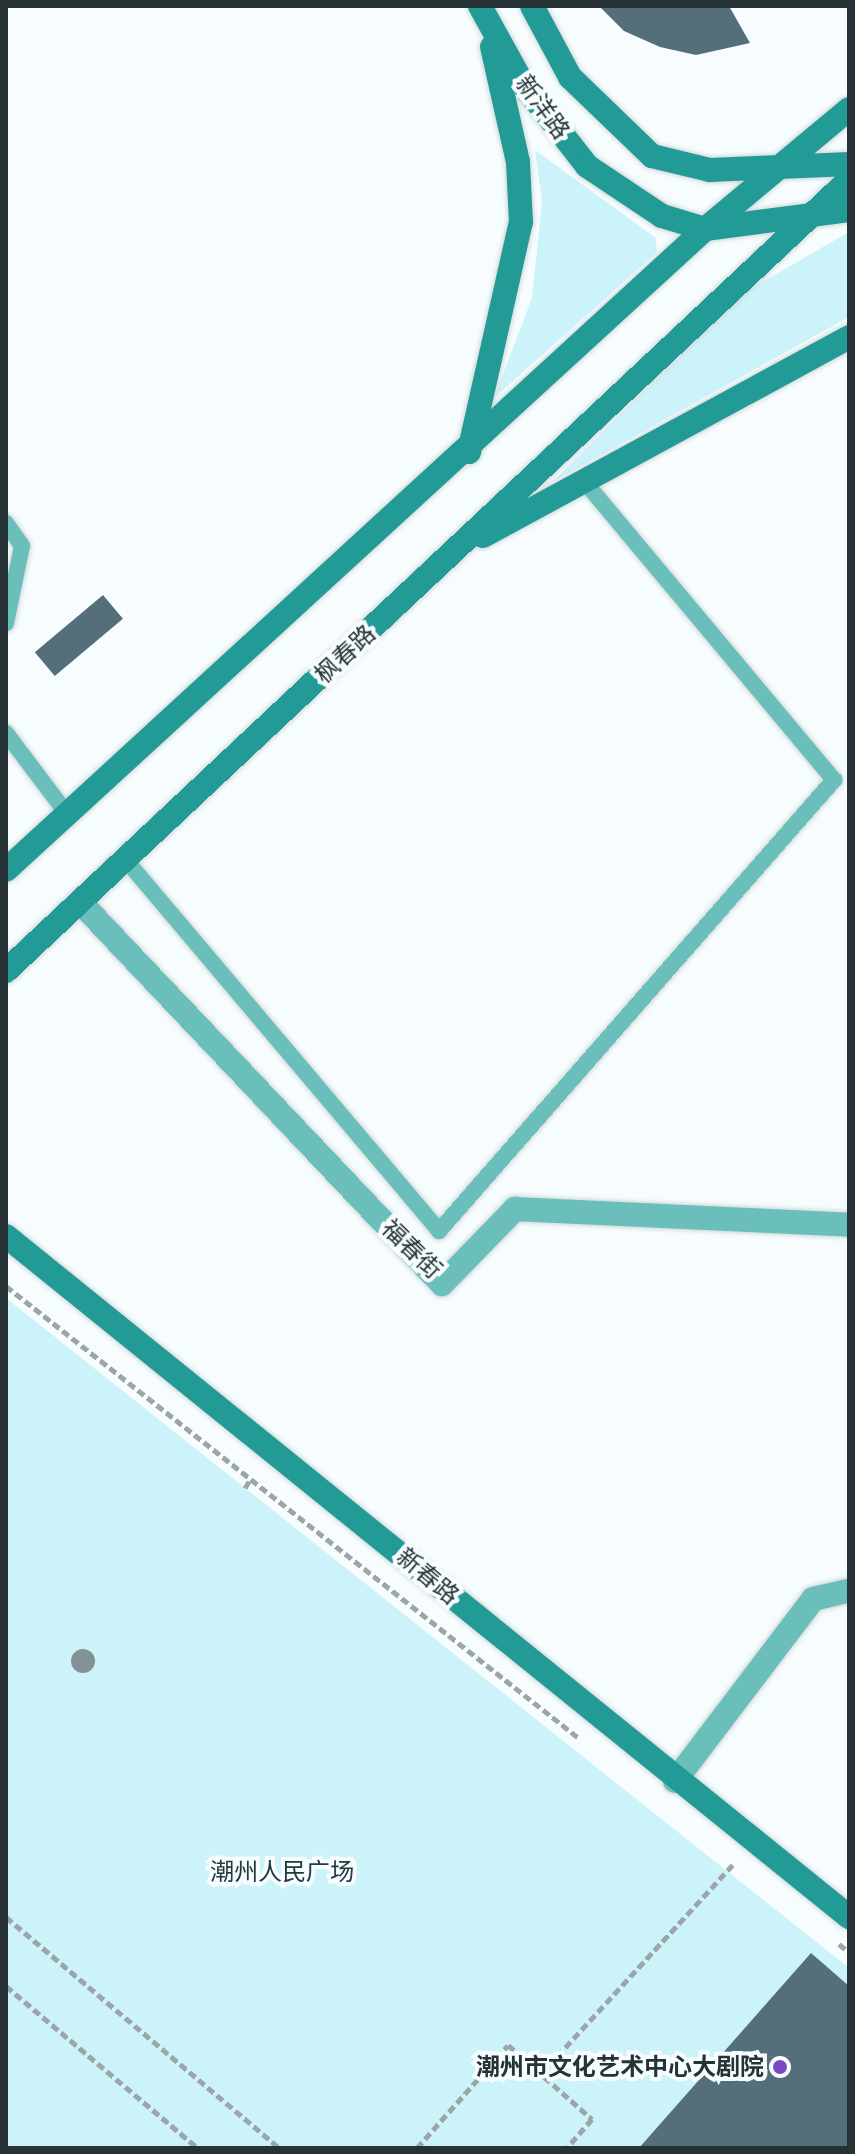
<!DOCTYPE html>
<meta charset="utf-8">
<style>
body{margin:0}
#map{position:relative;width:855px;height:2154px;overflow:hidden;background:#f7fdfe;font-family:Montserrat,"Noto Sans SC",sans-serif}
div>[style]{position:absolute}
.green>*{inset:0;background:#ccf3fa}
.building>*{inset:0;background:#556f7a;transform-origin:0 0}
.path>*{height:5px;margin-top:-2.5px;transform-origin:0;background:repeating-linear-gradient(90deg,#9ca5a7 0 8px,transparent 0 12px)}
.roads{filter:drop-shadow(0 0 2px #d1d8da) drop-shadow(0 0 2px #d1d8da)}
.lane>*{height:16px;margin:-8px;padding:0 8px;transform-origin:8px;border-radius:8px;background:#6abfba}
.street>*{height:24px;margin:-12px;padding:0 12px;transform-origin:12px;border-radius:12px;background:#6abfba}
.secondary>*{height:24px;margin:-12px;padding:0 12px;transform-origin:12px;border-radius:12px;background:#229b97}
.trees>*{width:24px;height:24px;margin:-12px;border-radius:50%;background:#829294}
.dots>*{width:22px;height:22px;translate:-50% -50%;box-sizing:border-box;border:4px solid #f7fdfe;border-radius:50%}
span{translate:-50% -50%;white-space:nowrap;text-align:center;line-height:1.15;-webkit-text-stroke:8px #f7fdfe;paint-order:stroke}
.street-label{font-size:24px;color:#263235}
.park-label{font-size:24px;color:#223a3e}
.poi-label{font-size:24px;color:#263235;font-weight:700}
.right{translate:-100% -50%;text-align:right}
.frame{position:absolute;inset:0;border:8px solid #263235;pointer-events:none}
</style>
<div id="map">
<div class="green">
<i style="clip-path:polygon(535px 150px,656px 238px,657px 252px,494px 398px,532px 298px,542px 202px)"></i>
<i style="clip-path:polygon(849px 232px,849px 317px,552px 482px,745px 292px)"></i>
<i style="clip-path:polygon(6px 1298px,849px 1968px,849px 2148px,6px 2148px)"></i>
</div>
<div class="building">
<i style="clip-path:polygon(599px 6px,729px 6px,750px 43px,696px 55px,660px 47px,624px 31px)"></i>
<i style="left:103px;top:595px;width:31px;height:89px;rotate:50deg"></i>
<i style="clip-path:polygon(811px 1953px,849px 1986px,849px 2148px,639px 2148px)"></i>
</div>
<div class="path">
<i style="left:6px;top:1286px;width:731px;rotate:38.28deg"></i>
<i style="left:245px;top:1488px;width:12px;rotate:-59deg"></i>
<i style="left:6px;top:1917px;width:358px;rotate:40.2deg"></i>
<i style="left:839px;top:1944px;width:13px;rotate:39deg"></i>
<i style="left:6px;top:1986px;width:251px;rotate:40.2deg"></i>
<i style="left:541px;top:2074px;width:287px;rotate:-47.5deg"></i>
<i style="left:417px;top:2148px;width:137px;rotate:-48.5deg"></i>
<i style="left:508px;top:2045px;width:112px;rotate:41.4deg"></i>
<i style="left:592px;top:2119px;width:38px;rotate:131deg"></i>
</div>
<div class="roads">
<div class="lane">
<i style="left:6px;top:523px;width:28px;rotate:55deg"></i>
<i style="left:22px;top:546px;width:79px;rotate:101.7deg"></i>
<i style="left:6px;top:733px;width:101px;rotate:53deg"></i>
<i style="left:125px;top:859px;width:487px;rotate:49.8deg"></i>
<i style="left:439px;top:1231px;width:600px;rotate:-48.79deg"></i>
<i style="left:834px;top:780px;width:390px;rotate:-129.9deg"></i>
</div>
<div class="street">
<i style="left:80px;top:902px;width:526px;rotate:46.54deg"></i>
<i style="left:442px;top:1284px;width:105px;rotate:-45.8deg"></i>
<i style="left:515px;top:1209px;width:334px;rotate:2.7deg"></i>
<i style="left:675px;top:1781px;width:228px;rotate:-52.8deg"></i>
<i style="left:813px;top:1599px;width:37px;rotate:-13deg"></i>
</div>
<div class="secondary">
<i style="left:480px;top:6px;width:89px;rotate:61.1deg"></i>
<i style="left:523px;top:84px;width:104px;rotate:52deg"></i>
<i style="left:587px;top:166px;width:90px;rotate:33.7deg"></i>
<i style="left:662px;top:216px;width:45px;rotate:16.8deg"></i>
<i style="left:705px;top:229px;width:145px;rotate:-7.5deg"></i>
<i style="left:532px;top:6px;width:81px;rotate:61.8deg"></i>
<i style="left:570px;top:77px;width:114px;rotate:43.9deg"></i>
<i style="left:652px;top:156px;width:60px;rotate:13.6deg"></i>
<i style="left:710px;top:170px;width:139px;rotate:-2.5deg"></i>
<i style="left:469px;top:452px;width:236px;rotate:-77.3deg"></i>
<i style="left:521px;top:222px;width:60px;rotate:-92.9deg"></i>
<i style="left:518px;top:162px;width:118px;rotate:-102.7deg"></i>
<i style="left:483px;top:536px;width:417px;rotate:-28.5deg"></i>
<i style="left:6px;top:870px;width:948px;rotate:-42.52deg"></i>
<i style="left:705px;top:229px;width:187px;rotate:-39.8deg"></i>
<i style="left:6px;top:971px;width:1156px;rotate:-43.18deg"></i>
<i style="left:6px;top:1236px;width:1084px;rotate:38.93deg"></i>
</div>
</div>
<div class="trees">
<i style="left:83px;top:1661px"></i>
</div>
<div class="dots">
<i style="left:780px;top:2067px;background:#7d49c1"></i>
</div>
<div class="street-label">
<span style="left:543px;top:107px;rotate:54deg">新洋路</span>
<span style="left:345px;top:654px;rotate:-43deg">枫春路</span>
<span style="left:412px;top:1249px;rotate:44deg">福春街</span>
<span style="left:428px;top:1576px;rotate:40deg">新春路</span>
</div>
<div class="park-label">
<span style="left:282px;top:1872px">潮州人民广场</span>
</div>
<div class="poi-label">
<span class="right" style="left:764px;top:2067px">潮州市文化艺术中心大剧院</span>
</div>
<div class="frame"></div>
</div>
